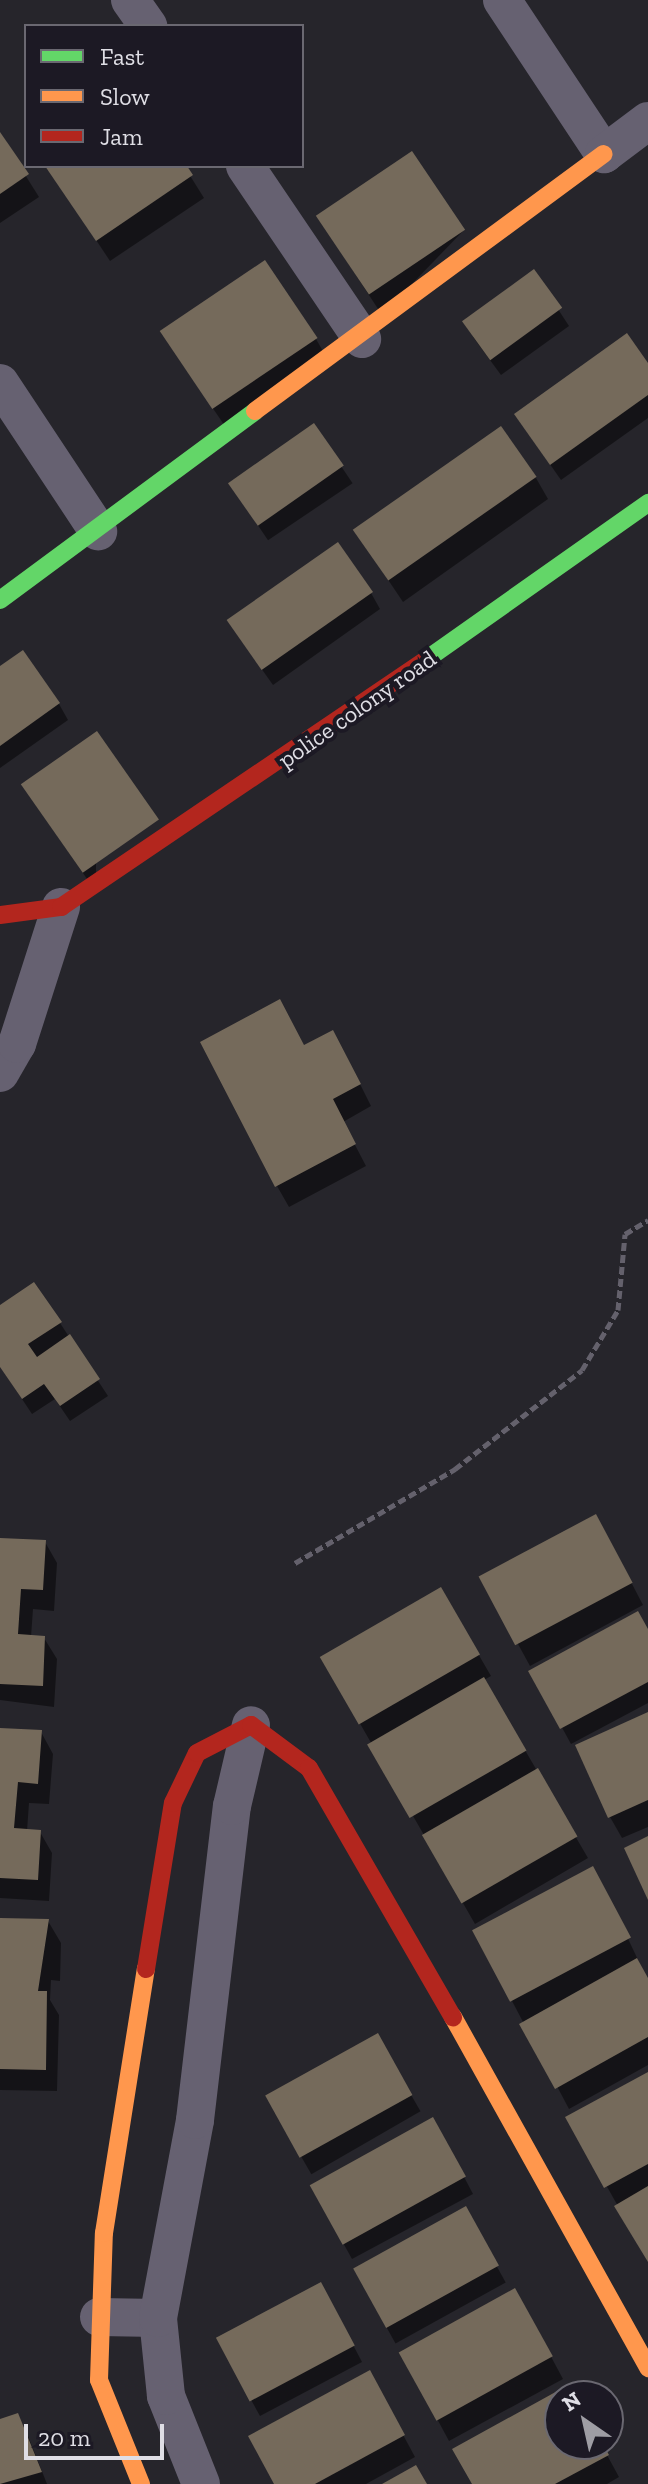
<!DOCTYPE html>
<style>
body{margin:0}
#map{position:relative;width:648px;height:2484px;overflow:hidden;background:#26252b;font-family:"Zilla Slab",serif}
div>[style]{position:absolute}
.shadow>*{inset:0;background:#0007;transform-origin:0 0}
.building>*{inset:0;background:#756a5b;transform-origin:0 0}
.path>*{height:5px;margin-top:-2.5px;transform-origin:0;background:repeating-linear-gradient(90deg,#64616c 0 8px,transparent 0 12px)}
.street>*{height:38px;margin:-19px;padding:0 19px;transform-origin:19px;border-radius:19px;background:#666171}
.fast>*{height:18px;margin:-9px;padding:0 9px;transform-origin:9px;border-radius:9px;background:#63d668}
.slow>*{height:18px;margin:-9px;padding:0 9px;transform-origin:9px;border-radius:9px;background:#ff974d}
.jam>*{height:18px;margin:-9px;padding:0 9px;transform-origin:9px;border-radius:9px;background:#b3261e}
span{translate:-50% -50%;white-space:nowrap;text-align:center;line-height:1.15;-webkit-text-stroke:8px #1c1924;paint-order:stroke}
.street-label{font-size:24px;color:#dfdee5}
.legend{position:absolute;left:24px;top:24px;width:280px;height:144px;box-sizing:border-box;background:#1c1924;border:2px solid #6a6871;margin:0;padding:10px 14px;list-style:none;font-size:24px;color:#dfdee5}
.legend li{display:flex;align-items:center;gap:16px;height:40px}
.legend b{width:40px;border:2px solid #6a6871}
.north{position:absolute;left:544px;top:2380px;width:80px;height:80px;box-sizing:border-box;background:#1c1924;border:2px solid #6a6871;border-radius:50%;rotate:326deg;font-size:22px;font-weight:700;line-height:32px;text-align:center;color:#dfdee5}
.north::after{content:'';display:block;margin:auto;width:28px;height:36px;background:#9e9da4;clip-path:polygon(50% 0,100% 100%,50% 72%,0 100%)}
.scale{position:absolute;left:24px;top:2424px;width:140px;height:36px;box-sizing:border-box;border:4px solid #dfdee5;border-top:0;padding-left:10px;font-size:24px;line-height:28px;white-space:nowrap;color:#dfdee5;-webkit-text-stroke:6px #1c1924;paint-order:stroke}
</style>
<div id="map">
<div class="shadow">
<i style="clip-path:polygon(0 135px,39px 197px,0 223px)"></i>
<i style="clip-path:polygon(47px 166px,184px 166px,204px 198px,110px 261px)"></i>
<i style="clip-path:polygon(318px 217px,463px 231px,382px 315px)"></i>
<i style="clip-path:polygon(533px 271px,569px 326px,501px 375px,473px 337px)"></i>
<i style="clip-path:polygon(316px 339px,328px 360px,227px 429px,175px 353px)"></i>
<i style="clip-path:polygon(648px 367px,648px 418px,561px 480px,526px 430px)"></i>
<i style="left:314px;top:426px;width:69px;height:102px;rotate:56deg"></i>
<i style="clip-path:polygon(536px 478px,548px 499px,403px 602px,356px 532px)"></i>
<i style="clip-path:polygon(371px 593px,380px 609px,273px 685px,239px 637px)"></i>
<i style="clip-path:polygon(0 668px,59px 704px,68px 720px,0 768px)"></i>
<i style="clip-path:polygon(96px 734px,96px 892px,23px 786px)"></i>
<i style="clip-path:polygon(304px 1047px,345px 1054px,371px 1106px,343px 1122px,366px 1166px,289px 1207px,277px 1186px)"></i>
<i style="clip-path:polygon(0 1307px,60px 1323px,108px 1396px,70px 1421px,55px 1399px,32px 1414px,0 1366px)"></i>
<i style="clip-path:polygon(608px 1538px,643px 1605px,530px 1666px,482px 1578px)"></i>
<i style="clip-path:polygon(0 1540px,45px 1542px,57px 1563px,54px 1611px,33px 1609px,31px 1637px,44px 1638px,57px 1659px,54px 1707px,0 1700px)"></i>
<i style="clip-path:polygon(441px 1590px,491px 1676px,484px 1680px,588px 1858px,475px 1924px,323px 1659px)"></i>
<i style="clip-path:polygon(648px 1632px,648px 1703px,571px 1744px,531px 1671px)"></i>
<i style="clip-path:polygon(648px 1714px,648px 1827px,622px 1838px,610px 1817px)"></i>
<i style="clip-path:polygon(0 1730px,41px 1732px,53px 1754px,49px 1804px,29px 1803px,27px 1831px,40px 1832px,52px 1853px,49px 1901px,0 1898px)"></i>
<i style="clip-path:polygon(605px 1890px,648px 1981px,648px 2065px,569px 2109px,512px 2001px)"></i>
<i style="clip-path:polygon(0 1920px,48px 1921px,61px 1943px,60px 1981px,51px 1980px,50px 2000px,59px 2015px,57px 2091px,0 2090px)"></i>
<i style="left:377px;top:2036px;width:87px;height:126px;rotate:60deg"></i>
<i style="clip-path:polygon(648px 2074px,648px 2259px,568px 2118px)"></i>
<i style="clip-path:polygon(442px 2135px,473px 2194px,352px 2259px,311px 2185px)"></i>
<i style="left:465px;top:2209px;width:84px;height:126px;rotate:61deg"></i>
<i style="clip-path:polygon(330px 2301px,362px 2362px,260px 2416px,218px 2340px)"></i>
<i style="clip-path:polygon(527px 2312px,563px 2379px,449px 2441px,401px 2352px)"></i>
<i style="clip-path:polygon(569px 2387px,574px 2396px,560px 2396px,560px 2444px,601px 2444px,619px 2477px,607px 2484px,474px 2484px,455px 2449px)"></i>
<i style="clip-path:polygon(381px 2394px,415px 2457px,366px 2484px,276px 2484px)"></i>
<i style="clip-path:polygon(17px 2415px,26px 2431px,47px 2484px,0 2484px,0 2421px)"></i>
</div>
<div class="building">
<i style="clip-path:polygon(0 132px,29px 174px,0 194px)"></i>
<i style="left:412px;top:151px;width:95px;height:116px;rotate:56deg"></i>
<i style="clip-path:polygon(45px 166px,187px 166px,193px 175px,96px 241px)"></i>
<i style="left:265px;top:260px;width:94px;height:127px;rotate:56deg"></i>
<i style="left:534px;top:269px;width:48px;height:89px;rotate:54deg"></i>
<i style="clip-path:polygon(627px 333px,648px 363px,648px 395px,550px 465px,514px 414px)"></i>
<i style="left:314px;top:423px;width:52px;height:105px;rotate:55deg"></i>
<i style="left:501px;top:426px;width:62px;height:181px;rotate:55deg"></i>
<i style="left:338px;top:542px;width:61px;height:136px;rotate:55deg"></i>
<i style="clip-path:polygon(23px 650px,60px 703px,0 746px,0 666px)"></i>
<i style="left:97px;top:731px;width:108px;height:93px;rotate:55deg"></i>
<i style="clip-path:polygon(280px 999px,304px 1045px,333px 1030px,361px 1084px,333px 1099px,356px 1144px,275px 1187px,200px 1042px)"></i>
<i style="clip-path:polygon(34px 1282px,62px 1322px,28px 1344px,37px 1357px,70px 1334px,100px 1379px,60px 1406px,44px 1384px,22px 1399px,0 1367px,0 1305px)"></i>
<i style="left:596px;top:1514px;width:78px;height:133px;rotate:62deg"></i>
<i style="clip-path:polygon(0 1538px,46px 1540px,43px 1590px,21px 1589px,18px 1634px,45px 1636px,43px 1686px,0 1684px)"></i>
<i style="left:441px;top:1587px;width:78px;height:140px;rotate:60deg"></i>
<i style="clip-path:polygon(638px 1611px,648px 1629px,648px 1682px,560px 1729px,528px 1671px)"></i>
<i style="left:484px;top:1677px;width:85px;height:135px;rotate:60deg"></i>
<i style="clip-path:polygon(648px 1712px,648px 1800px,608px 1818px,575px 1745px)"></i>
<i style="clip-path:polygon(0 1728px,42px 1730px,38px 1784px,18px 1782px,14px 1828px,41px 1830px,38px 1880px,0 1878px)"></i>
<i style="left:538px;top:1768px;width:79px;height:134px;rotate:60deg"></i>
<i style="clip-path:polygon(648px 1836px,648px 1900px,624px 1848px)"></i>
<i style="left:593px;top:1866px;width:81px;height:137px;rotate:62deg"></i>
<i style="clip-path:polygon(0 1918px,49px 1919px,38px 1991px,47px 1991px,46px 2070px,0 2069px)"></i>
<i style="clip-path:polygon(637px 1958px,648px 1978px,648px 2037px,555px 2089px,519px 2024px)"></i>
<i style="left:378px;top:2033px;width:71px;height:129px;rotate:61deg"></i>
<i style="clip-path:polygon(648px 2072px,648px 2164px,604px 2188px,565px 2117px)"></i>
<i style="left:433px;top:2117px;width:68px;height:141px;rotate:61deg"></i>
<i style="clip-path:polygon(648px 2186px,648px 2262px,614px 2206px)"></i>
<i style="left:466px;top:2206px;width:68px;height:129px;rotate:61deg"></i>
<i style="left:321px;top:2282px;width:72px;height:119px;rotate:62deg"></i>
<i style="left:515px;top:2288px;width:78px;height:133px;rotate:61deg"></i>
<i style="clip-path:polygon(370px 2370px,405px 2435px,315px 2484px,274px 2484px,248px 2436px)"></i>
<i style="clip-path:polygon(570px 2384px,576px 2396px,560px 2396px,560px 2444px,603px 2444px,609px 2455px,555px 2484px,472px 2484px,452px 2449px)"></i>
<i style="clip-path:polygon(18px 2413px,42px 2472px,0 2484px,0 2419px)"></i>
<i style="clip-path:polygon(416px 2465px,427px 2484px,382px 2484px)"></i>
</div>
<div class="path">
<i style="left:295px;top:1563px;width:186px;rotate:-30.4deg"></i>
<i style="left:455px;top:1469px;width:161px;rotate:-37.9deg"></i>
<i style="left:582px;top:1370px;width:70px;rotate:-59deg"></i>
<i style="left:618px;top:1310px;width:76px;rotate:-84.7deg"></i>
<i style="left:625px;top:1234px;width:27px;rotate:-31deg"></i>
</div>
<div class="street">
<i style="left:130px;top:0;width:32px;rotate:55deg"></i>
<i style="left:502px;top:0;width:185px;rotate:56.5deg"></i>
<i style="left:604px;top:154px;width:55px;rotate:-36.9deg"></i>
<i style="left:245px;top:166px;width:209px;rotate:55.9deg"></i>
<i style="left:0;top:383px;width:178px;rotate:56.5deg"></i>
<i style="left:0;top:1073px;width:34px;rotate:-60deg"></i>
<i style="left:17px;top:1044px;width:144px;rotate:-72.2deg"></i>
<i style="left:99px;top:2317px;width:59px;rotate:1deg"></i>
<i style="left:201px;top:2484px;width:95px;rotate:-111.7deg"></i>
<i style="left:166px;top:2396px;width:78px;rotate:-95.9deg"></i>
<i style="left:158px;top:2318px;width:201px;rotate:-79.4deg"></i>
<i style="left:195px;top:2120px;width:316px;rotate:-83.3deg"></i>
<i style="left:232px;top:1806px;width:83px;rotate:-76.8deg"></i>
</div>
<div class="fast">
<i style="left:0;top:600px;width:317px;rotate:-36.5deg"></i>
<i style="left:427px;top:659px;width:271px;rotate:-35.2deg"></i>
</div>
<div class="slow">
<i style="left:255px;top:411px;width:433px;rotate:-36.4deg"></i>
<i style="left:453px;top:2017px;width:402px;rotate:60.9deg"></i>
<i style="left:141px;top:2484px;width:112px;rotate:-112deg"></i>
<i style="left:99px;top:2380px;width:147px;rotate:-88.1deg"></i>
<i style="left:104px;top:2233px;width:267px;rotate:-81deg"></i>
</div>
<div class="jam">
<i style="left:0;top:915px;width:62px;rotate:-7.5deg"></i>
<i style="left:61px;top:907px;width:442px;rotate:-34.1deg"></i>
<i style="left:146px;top:1969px;width:168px;rotate:-80.8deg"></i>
<i style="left:173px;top:1803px;width:55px;rotate:-64.4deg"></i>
<i style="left:197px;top:1753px;width:61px;rotate:-27.4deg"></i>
<i style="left:251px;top:1725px;width:72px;rotate:36.6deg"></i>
<i style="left:309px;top:1768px;width:288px;rotate:60deg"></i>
</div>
<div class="street-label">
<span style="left:357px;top:709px;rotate:-35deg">police colony road</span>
</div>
<ul class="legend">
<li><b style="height:10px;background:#63d668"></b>Fast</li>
<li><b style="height:10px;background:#ff974d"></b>Slow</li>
<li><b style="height:10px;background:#b3261e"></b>Jam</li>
</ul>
<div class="north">N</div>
<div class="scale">20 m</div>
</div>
